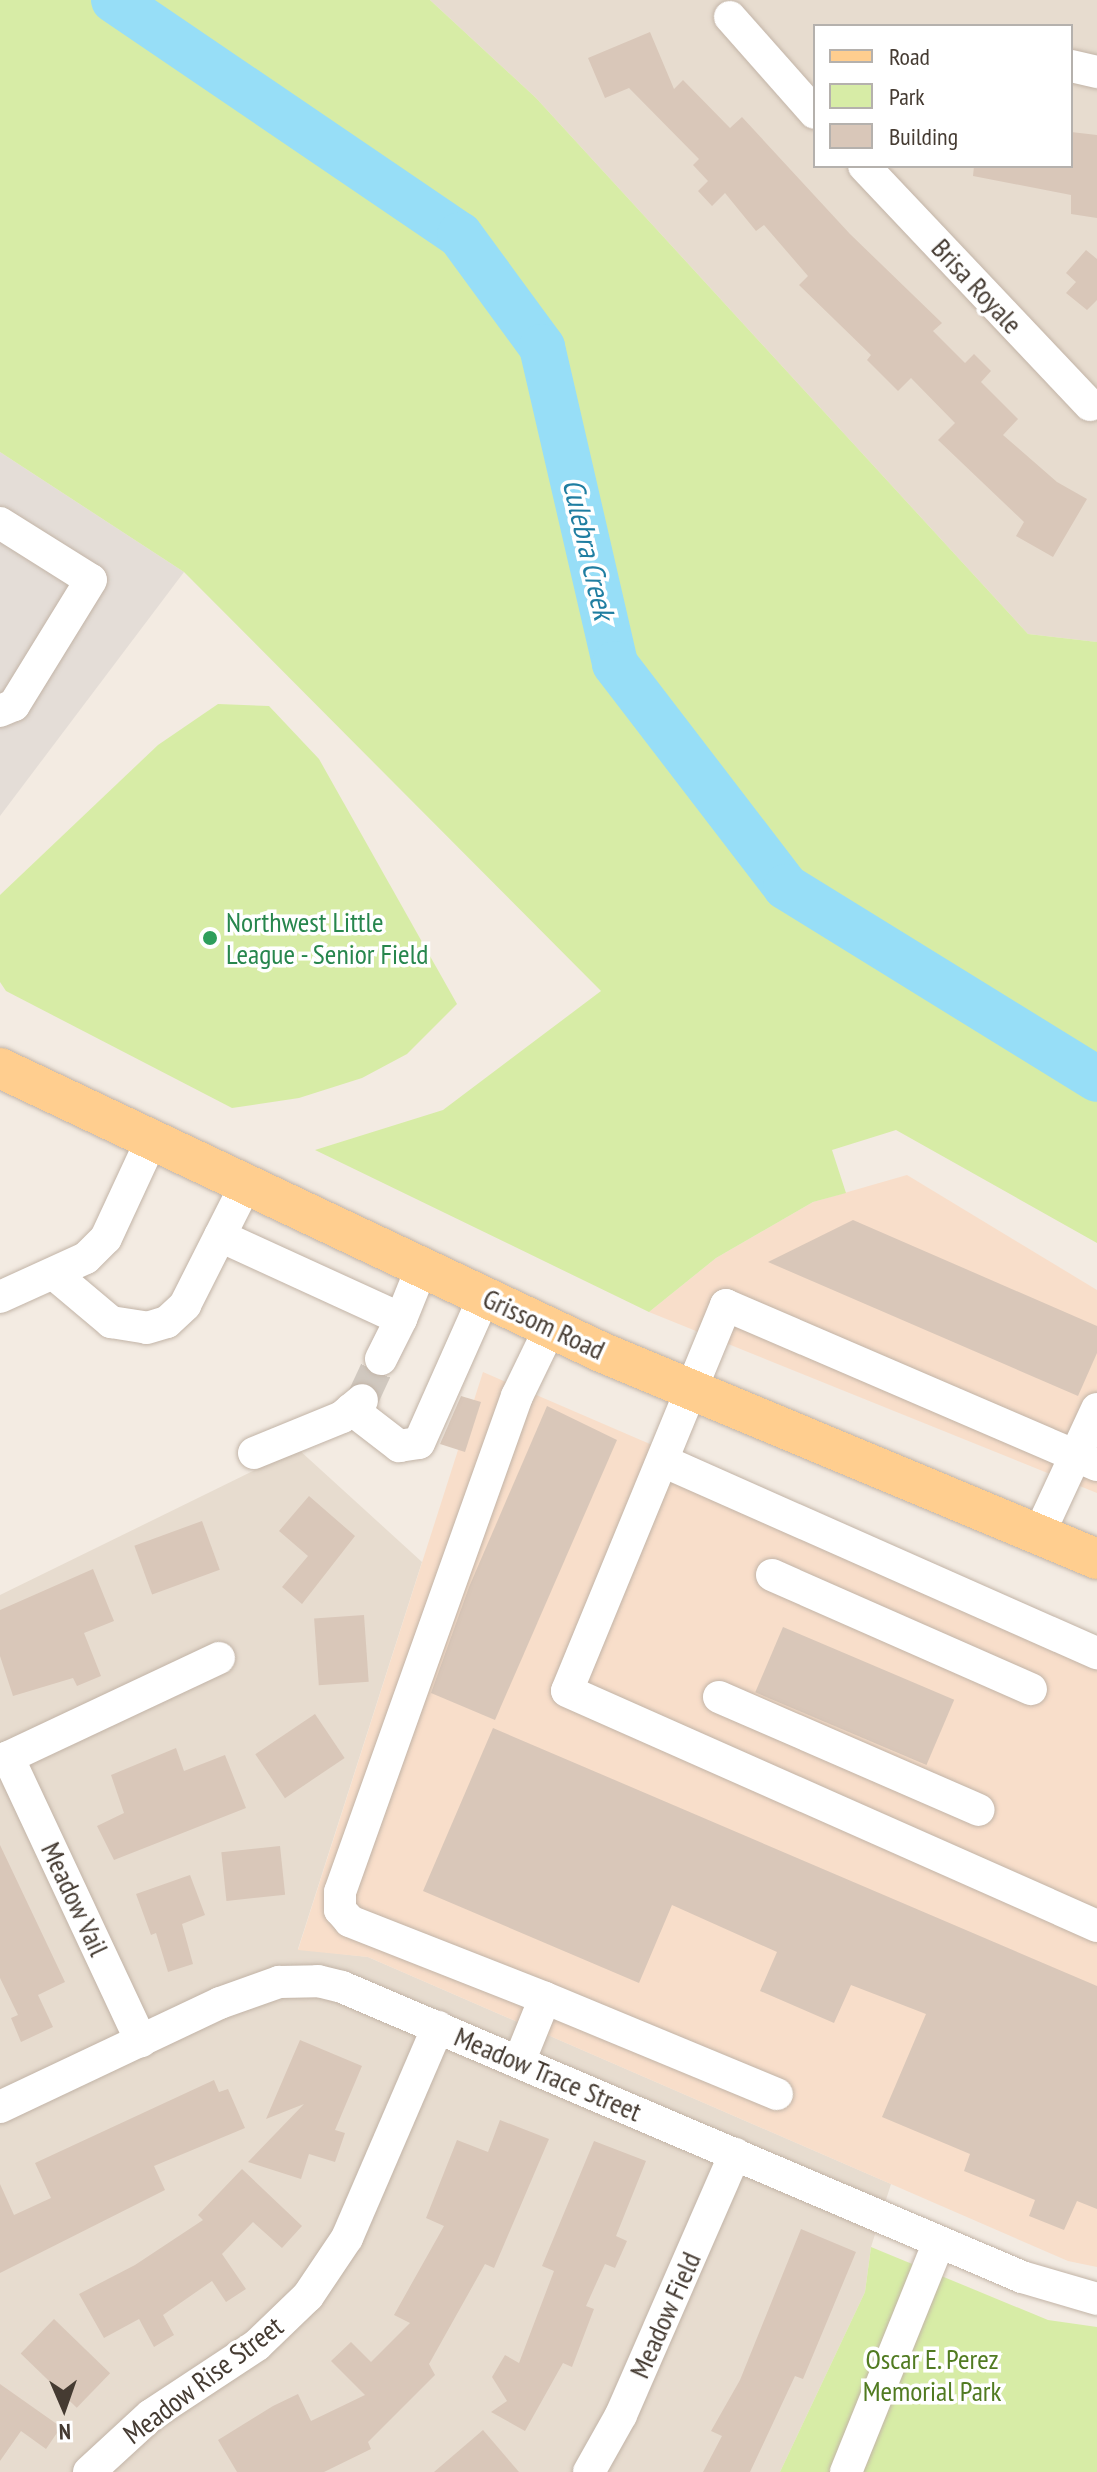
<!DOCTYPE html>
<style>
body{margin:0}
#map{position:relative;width:1097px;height:2472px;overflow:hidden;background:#f3ebe2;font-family:"PT Sans Narrow",sans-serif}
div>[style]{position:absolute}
.residential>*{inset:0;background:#e7dccf}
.commercial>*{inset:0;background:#f8deca}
.industrial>*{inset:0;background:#e4ddd7}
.green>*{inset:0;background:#d7eca6}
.river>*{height:46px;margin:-23px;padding:0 23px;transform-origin:23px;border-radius:23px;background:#97def7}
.building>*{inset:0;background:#d9c7b9;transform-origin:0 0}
.minor-tunnel>*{height:32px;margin-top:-16px;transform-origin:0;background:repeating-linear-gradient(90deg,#d0c8bf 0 32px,transparent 0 48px)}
.roads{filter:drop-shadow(0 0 2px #c2b4a7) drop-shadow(0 0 2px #c2b4a7)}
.minor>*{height:32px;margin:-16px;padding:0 16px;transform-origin:16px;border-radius:16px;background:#fff}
.major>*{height:40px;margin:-20px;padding:0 20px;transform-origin:20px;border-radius:20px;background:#ffce8f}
.dots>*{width:22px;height:22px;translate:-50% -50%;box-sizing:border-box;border:4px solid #fff;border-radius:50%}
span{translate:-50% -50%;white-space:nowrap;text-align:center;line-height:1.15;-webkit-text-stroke:7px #fff;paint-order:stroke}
.street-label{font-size:28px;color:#453b32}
.leisure-label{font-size:28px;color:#27864d}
.left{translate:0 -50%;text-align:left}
.park-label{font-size:28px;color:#517b21}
.water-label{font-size:30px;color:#1f7ea1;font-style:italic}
.legend{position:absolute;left:813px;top:24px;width:260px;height:144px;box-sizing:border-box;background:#fff;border:2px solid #b5b1ad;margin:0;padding:10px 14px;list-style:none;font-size:24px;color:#453b32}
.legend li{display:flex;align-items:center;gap:16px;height:40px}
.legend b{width:40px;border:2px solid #b5b1ad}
.north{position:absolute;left:24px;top:2368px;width:80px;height:80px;-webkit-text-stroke:6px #fff;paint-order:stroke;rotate:178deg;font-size:22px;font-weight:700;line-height:32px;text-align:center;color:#453b32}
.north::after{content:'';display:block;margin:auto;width:28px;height:36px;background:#453b32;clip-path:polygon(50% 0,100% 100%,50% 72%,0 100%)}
</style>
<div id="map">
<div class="residential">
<i style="clip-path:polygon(evenodd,430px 0,1097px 0,1097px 642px,1028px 634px,536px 98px,430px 0,815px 26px,1071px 26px,1071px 166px,815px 166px,815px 26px)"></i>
<i style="clip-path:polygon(298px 1449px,422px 1562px,298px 1949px,368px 1957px,891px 2184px,871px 2247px,865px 2292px,780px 2472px,0 2472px,0 1595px)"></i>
</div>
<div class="commercial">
<i style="clip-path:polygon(907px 1175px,1097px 1290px,1097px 1493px,649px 1312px,716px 1258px,813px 1202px)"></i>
<i style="clip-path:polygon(483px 1372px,1097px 1637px,1097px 2267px,1068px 2261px,368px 1957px,298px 1950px)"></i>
</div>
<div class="industrial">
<i style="clip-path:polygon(0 452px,184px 572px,0 816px)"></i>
</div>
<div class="green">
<i style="clip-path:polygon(0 0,430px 0,536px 98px,1028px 634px,1097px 642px,1097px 1243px,896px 1130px,832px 1150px,846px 1193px,813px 1202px,716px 1258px,649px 1312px,315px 1150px,443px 1110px,601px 991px,184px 572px,0 452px)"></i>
<i style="clip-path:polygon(218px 704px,269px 706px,319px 759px,457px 1004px,407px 1054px,362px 1078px,299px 1098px,232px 1108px,6px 991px,0 982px,0 895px,158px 745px)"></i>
<i style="clip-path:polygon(871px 2247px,1048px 2320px,1097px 2327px,1097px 2472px,780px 2472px,865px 2292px)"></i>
</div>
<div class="river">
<i style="left:114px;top:0;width:418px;rotate:34.2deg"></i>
<i style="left:460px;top:235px;width:139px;rotate:53.8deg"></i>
<i style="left:542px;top:347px;width:325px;rotate:77deg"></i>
<i style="left:615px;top:664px;width:281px;rotate:52.5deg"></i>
<i style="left:786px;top:887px;width:365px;rotate:31.7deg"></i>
</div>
<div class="building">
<i style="clip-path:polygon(650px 32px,674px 89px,683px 80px,730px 128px,742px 117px,850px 234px,942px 323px,933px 331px,965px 363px,974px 354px,991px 371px,981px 382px,1018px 419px,1003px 435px,1057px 482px,1087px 499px,1053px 557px,1016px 536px,1024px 522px,938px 440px,955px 423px,911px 378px,898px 391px,867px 360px,871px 355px,799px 285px,808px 276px,764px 225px,756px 231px,725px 193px,712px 206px,698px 191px,708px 181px,693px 165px,699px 159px,629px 88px,605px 98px,588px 58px)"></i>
<i style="clip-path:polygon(1071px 132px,1097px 135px,1097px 218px,1071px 214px,1071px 195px,973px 176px,974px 166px,1071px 166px)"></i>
<i style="clip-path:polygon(1086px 250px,1097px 259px,1097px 300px,1087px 310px,1066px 293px,1076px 282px,1066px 273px)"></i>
<i style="clip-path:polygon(853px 1220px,1097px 1326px,1097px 1353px,1078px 1396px,768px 1262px)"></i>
<i style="clip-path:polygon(461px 1396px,481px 1402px,465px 1452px,440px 1444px)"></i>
<i style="clip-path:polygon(547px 1406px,617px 1440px,495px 1720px,431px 1693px,469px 1587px)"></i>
<i style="clip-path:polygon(309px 1496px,355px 1536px,302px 1604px,282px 1587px,308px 1556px,279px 1531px)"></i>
<i style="left:202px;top:1521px;width:52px;height:72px;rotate:70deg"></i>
<i style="clip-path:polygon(93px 1569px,114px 1621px,84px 1633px,101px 1676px,77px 1686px,73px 1678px,13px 1696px,0 1656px,0 1610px)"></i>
<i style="left:364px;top:1615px;width:67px;height:50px;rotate:86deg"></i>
<i style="left:783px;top:1627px;width:186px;height:71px;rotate:23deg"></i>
<i style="left:315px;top:1714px;width:53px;height:72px;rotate:56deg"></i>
<i style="clip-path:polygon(493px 1728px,1097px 1986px,1097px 2209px,1077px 2201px,1064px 2230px,1029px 2216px,1035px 2200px,964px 2171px,970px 2154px,882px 2117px,926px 2014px,851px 1985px,834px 2023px,760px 1991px,777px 1952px,672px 1905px,639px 1983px,423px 1891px)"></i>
<i style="clip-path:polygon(176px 1748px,184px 1771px,225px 1755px,246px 1808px,114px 1860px,97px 1826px,124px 1813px,111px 1775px)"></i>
<i style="clip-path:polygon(0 1845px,65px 1982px,38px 1995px,53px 2027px,21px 2042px,11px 2018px,18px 2015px,0 1978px)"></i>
<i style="left:280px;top:1846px;width:49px;height:59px;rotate:84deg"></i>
<i style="clip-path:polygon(190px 1875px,205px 1915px,182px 1924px,193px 1964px,168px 1972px,156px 1933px,151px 1935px,136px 1894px)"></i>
<i style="clip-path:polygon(300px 2040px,362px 2066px,335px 2130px,345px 2133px,335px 2162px,309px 2154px,301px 2179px,248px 2162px,304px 2104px,266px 2119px)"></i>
<i style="clip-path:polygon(214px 2080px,219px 2092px,228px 2089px,245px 2128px,154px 2166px,165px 2190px,0 2273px,0 2184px,14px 2215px,51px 2198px,35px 2163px)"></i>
<i style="clip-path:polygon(500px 2120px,549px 2139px,494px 2268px,485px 2264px,429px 2364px,435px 2375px,368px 2442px,371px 2449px,324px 2472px,237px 2472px,218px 2440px,273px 2406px,298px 2394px,311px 2421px,365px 2395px,331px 2361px,351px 2342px,371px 2362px,410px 2323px,394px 2315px,444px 2226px,426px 2218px,457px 2140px,488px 2152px)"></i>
<i style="clip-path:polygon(594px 2141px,646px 2161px,616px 2236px,627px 2241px,615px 2268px,605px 2264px,586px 2306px,594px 2309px,572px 2367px,563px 2363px,525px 2431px,491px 2412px,507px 2401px,492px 2377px,505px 2355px,519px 2363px,554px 2271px,542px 2266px)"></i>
<i style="clip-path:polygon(242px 2169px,302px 2226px,282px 2248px,253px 2222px,222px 2254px,246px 2289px,226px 2302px,212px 2281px,163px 2315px,174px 2335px,154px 2347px,139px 2319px,104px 2338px,79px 2294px,135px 2265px,203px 2220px,198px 2215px)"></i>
<i style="clip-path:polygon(801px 2229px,856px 2252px,803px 2379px,795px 2376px,750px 2472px,703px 2472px,722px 2436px,711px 2431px,740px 2380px)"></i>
<i style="left:54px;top:2319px;width:78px;height:48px;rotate:44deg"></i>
<i style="clip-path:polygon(0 2384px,61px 2427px,46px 2449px,21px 2431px,0 2461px)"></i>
<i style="clip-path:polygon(483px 2430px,519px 2472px,434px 2472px)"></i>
</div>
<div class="minor-tunnel">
<i style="left:362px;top:1400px;width:45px;rotate:-65.1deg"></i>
</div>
<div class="roads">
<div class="minor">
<i style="left:730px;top:17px;width:128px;rotate:48.5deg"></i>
<i style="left:1071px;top:66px;width:27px;rotate:13deg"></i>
<i style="left:864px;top:166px;width:329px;rotate:46.6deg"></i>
<i style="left:0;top:523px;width:107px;rotate:32.1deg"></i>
<i style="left:91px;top:580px;width:147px;rotate:121.6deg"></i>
<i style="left:14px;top:705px;width:15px;rotate:157deg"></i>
<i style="left:220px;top:1236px;width:199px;rotate:24.6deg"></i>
<i style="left:401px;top:1319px;width:56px;rotate:-68deg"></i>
<i style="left:54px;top:1274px;width:75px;rotate:40.1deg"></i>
<i style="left:111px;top:1322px;width:36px;rotate:9deg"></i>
<i style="left:147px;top:1328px;width:21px;rotate:-17deg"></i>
<i style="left:167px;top:1322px;width:25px;rotate:-43deg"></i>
<i style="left:185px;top:1305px;width:136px;rotate:-63.2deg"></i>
<i style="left:0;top:1297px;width:94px;rotate:-24.4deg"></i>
<i style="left:86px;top:1258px;width:28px;rotate:-45deg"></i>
<i style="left:106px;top:1238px;width:109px;rotate:-65.1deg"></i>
<i style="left:381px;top:1359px;width:45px;rotate:-63.4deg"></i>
<i style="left:351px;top:1409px;width:61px;rotate:37.6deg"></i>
<i style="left:399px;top:1446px;width:20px;rotate:-9deg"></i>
<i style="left:419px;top:1443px;width:160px;rotate:-66deg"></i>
<i style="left:254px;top:1453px;width:95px;rotate:-22.2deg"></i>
<i style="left:342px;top:1417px;width:26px;rotate:-40deg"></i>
<i style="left:663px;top:1461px;width:475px;rotate:23.9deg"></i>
<i style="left:1097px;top:1465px;width:404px;rotate:-156.7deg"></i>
<i style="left:726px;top:1305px;width:417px;rotate:112.4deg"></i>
<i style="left:567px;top:1691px;width:580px;rotate:23.91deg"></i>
<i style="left:1038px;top:1536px;width:140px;rotate:-65.1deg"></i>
<i style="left:772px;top:1575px;width:283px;rotate:23.8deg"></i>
<i style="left:719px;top:1697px;width:283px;rotate:23.5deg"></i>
<i style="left:8px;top:1757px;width:314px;rotate:64.9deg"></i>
<i style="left:0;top:1761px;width:242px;rotate:-25.2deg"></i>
<i style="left:545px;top:1998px;width:210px;rotate:-158.5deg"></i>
<i style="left:350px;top:1921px;width:15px;rotate:-132deg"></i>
<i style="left:340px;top:1910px;width:18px;rotate:-90deg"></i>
<i style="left:340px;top:1892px;width:527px;rotate:-70.36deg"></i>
<i style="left:517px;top:1396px;width:76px;rotate:-64.1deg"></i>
<i style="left:519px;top:2062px;width:69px;rotate:-67.9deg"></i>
<i style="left:545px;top:1998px;width:251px;rotate:22.5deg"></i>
<i style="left:0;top:2107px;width:243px;rotate:-25.3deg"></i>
<i style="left:220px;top:2003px;width:63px;rotate:-19.6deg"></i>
<i style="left:279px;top:1982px;width:39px;rotate:-1deg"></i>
<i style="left:318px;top:1981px;width:25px;rotate:14deg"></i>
<i style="left:342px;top:1987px;width:739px;rotate:23.1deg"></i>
<i style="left:1022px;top:2277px;width:78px;rotate:16.3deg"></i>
<i style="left:89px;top:2472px;width:84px;rotate:-42.6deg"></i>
<i style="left:151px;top:2415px;width:127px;rotate:-33.4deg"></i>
<i style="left:257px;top:2345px;width:71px;rotate:-43.9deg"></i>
<i style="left:308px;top:2296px;width:70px;rotate:-56.1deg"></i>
<i style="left:347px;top:2238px;width:230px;rotate:-66.7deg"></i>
<i style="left:589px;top:2472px;width:65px;rotate:-60.7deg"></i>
<i style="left:621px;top:2415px;width:285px;rotate:-66.4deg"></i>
<i style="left:846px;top:2472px;width:248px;rotate:-68deg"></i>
</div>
<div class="major">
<i style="left:0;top:1068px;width:665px;rotate:25.29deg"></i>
<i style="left:601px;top:1352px;width:537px;rotate:22.65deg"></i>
</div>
</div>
<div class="dots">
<i style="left:210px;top:938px;background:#2e9e5b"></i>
</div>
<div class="street-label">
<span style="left:977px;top:286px;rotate:47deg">Brisa Royale</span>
<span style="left:544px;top:1324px;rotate:25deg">Grissom Road</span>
<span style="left:75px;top:1899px;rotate:65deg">Meadow Vail</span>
<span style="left:548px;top:2074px;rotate:23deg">Meadow Trace Street</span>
<span style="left:665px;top:2315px;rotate:-66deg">Meadow Field</span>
<span style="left:203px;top:2380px;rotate:-37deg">Meadow Rise Street</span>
</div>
<div class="leisure-label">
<span class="left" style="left:226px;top:938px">Northwest Little<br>League - Senior Field</span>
</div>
<div class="park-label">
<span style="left:932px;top:2375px">Oscar E. Perez<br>Memorial Park</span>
</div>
<div class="water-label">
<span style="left:589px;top:549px;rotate:77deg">Culebra Creek</span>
</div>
<ul class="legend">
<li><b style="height:10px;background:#ffce8f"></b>Road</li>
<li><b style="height:22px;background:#d7eca6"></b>Park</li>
<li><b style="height:22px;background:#d9c7b9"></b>Building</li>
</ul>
<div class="north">N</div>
</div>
